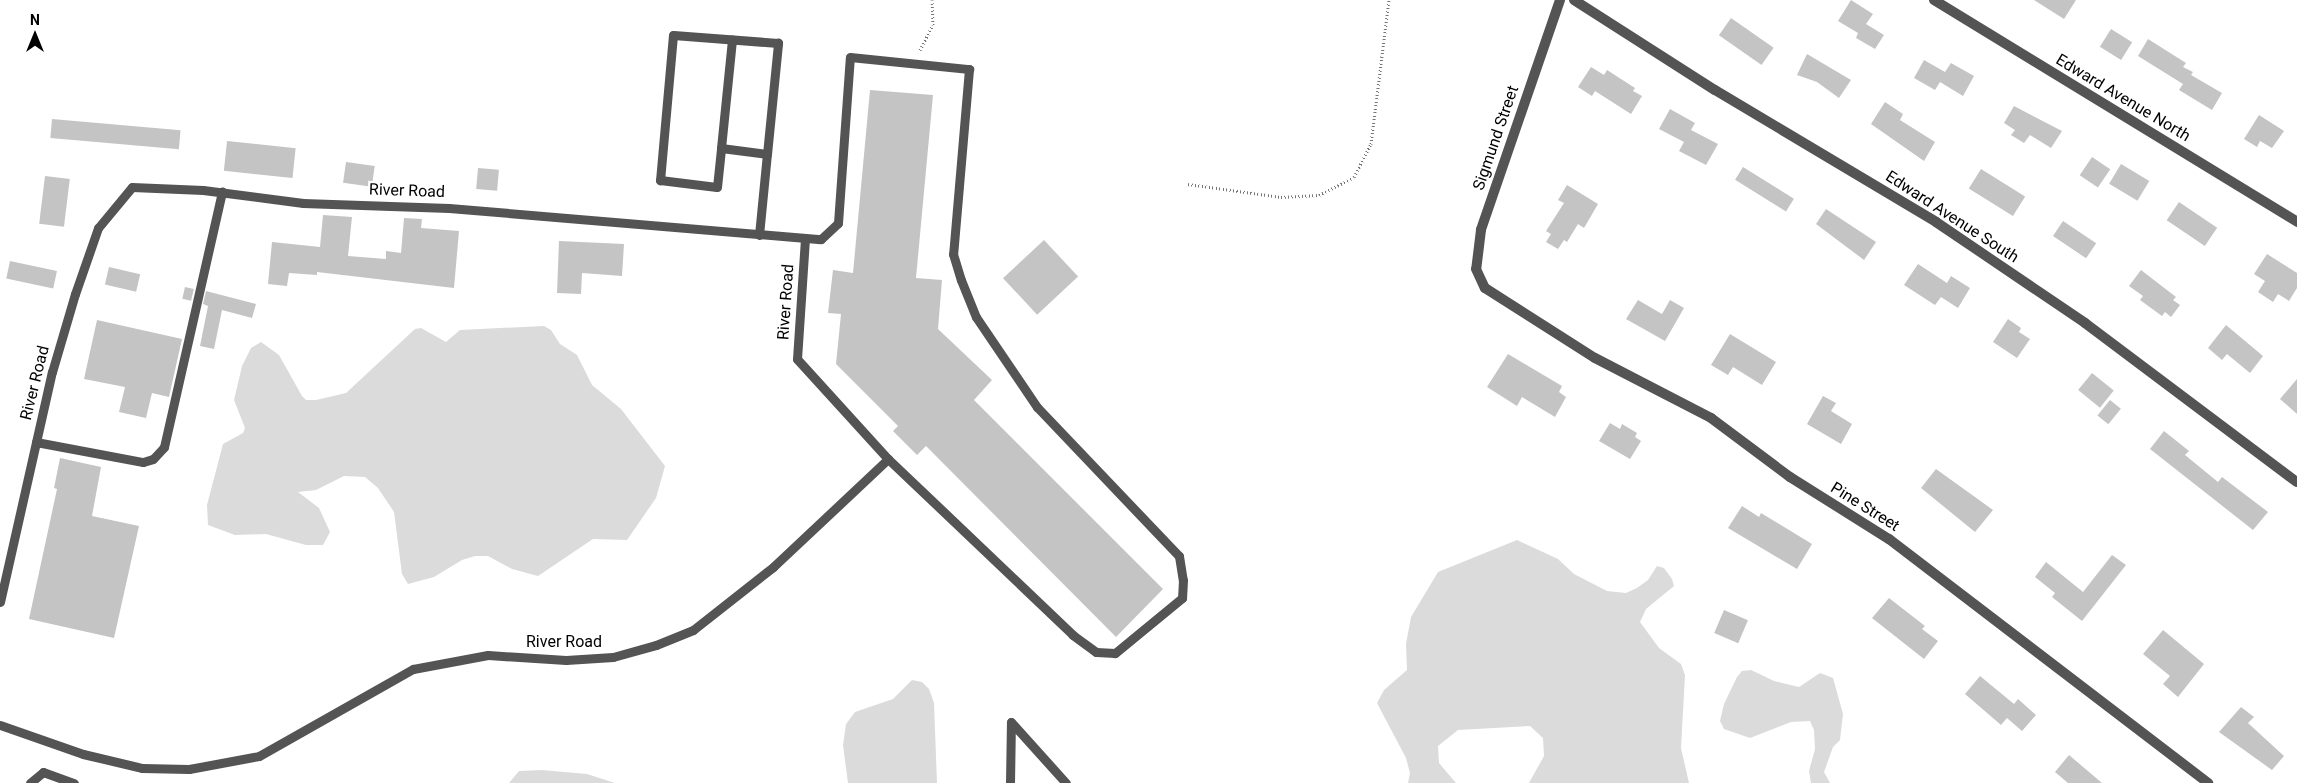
<!DOCTYPE html>
<style>
body{margin:0}
#map{position:relative;width:2297px;height:783px;overflow:hidden;background:#fff;font-family:Roboto,sans-serif}
div>[style]{position:absolute}
.green>*{inset:0;background:#dbdbdb}
.building>*{inset:0;background:#c4c4c4;transform-origin:0 0}
.path>*{height:3px;margin-top:-1.5px;transform-origin:0;background:repeating-linear-gradient(90deg,#767676 0 1px,transparent 0 3.5px)}
.service>*{height:9px;margin:-4.5px;padding:0 4.5px;transform-origin:4.5px;border-radius:4.5px;background:#545454}
.minor>*{height:10px;margin:-5px;padding:0 5px;transform-origin:5px;border-radius:5px;background:#545454}
span{translate:-50% -50%;white-space:nowrap;text-align:center;line-height:1.15;-webkit-text-stroke:4.5px #fff;paint-order:stroke}
.street-label{font-size:16px;color:#000}
.north{position:absolute;left:10px;top:10px;width:50px;height:50px;-webkit-text-stroke:4px #fff;paint-order:stroke;rotate:0deg;font-size:14px;font-weight:700;line-height:20px;text-align:center;color:#000}
.north::after{content:'';display:block;margin:auto;width:18px;height:22px;background:#000;clip-path:polygon(50% 0,100% 100%,50% 72%,0 100%)}
</style>
<div id="map">
<div class="green">
<i style="clip-path:polygon(544px 326px,551px 330px,560px 344px,577px 355px,592px 385px,621px 409px,665px 466px,656px 498px,627px 540px,593px 539px,538px 576px,512px 569px,488px 556px,475px 556px,462px 560px,434px 577px,408px 584px,402px 574px,394px 512px,378px 488px,365px 477px,344px 476px,316px 490px,298px 492px,319px 508px,330px 532px,323px 545px,306px 545px,266px 534px,235px 535px,208px 525px,207px 505px,223px 444px,243px 433px,245px 428px,234px 400px,242px 366px,251px 348px,261px 342px,279px 355px,302px 396px,306px 400px,316px 400px,346px 393px,415px 329px,421px 328px,446px 342px,460px 330px)"></i>
<i style="clip-path:polygon(1517px 540px,1558px 559px,1574px 574px,1607px 591px,1626px 593px,1637px 588px,1648px 580px,1657px 566px,1664px 568px,1672px 579px,1674px 586px,1646px 609px,1640px 622px,1659px 648px,1681px 664px,1685px 675px,1681px 748px,1689px 783px,1529px 783px,1544px 756px,1543px 738px,1530px 726px,1458px 730px,1438px 746px,1439px 763px,1456px 783px,1408px 783px,1410px 773px,1406px 758px,1377px 703px,1384px 690px,1407px 670px,1406px 644px,1411px 617px,1438px 572px)"></i>
<i style="clip-path:polygon(1751px 670px,1774px 681px,1799px 687px,1820px 673px,1833px 678px,1843px 714px,1840px 740px,1833px 747px,1824px 772px,1830px 783px,1811px 783px,1809px 771px,1815px 749px,1814px 730px,1810px 721px,1791px 722px,1750px 738px,1724px 729px,1720px 721px,1724px 704px,1737px 677px,1742px 671px)"></i>
<i style="clip-path:polygon(912px 680px,922px 682px,929px 689px,934px 703px,937px 783px,848px 783px,843px 745px,846px 724px,855px 712px,893px 699px)"></i>
<i style="clip-path:polygon(542px 770px,587px 774px,615px 783px,509px 783px,519px 771px)"></i>
</div>
<div class="building">
<i style="clip-path:polygon(1851px 0,1873px 14px,1866px 24px,1884px 35px,1875px 49px,1856px 38px,1858px 33px,1838px 21px)"></i>
<i style="clip-path:polygon(2034px 0,2076px 0,2064px 19px)"></i>
<i style="left:1731px;top:18px;width:52px;height:21px;rotate:35deg"></i>
<i style="left:2111px;top:29px;width:25px;height:21px;rotate:32deg"></i>
<i style="clip-path:polygon(2148px 39px,2186px 63px,2183px 67px,2193px 72px,2191px 75px,2222px 93px,2212px 110px,2179px 90px,2183px 84px,2138px 56px)"></i>
<i style="clip-path:polygon(1807px 54px,1851px 80px,1839px 98px,1817px 82px,1797px 75px)"></i>
<i style="clip-path:polygon(1924px 60px,1945px 72px,1951px 63px,1974px 76px,1963px 96px,1940px 82px,1935px 90px,1914px 78px)"></i>
<i style="clip-path:polygon(1591px 67px,1604px 75px,1607px 70px,1635px 88px,1633px 91px,1642px 96px,1631px 114px,1595px 91px,1592px 96px,1578px 87px)"></i>
<i style="clip-path:polygon(870px 90px,933px 95px,916px 278px,942px 280px,938px 329px,992px 380px,974px 400px,1163px 589px,1116px 637px,926px 446px,917px 455px,893px 431px,898px 426px,836px 364px,841px 314px,828px 313px,833px 270px,853px 273px)"></i>
<i style="clip-path:polygon(1885px 102px,1903px 114px,1900px 120px,1935px 142px,1924px 161px,1871px 124px)"></i>
<i style="clip-path:polygon(2014px 106px,2062px 131px,2051px 148px,2030px 135px,2024px 143px,2011px 135px,2015px 130px,2004px 123px)"></i>
<i style="clip-path:polygon(1670px 109px,1695px 123px,1691px 130px,1718px 144px,1706px 165px,1679px 151px,1684px 142px,1659px 129px)"></i>
<i style="clip-path:polygon(2259px 115px,2284px 131px,2272px 148px,2260px 141px,2257px 147px,2244px 139px)"></i>
<i style="left:52px;top:119px;width:129px;height:19px;rotate:5deg"></i>
<i style="left:227px;top:141px;width:69px;height:30px;rotate:6deg"></i>
<i style="left:2092px;top:157px;width:22px;height:22px;rotate:34deg"></i>
<i style="left:346px;top:162px;width:29px;height:21px;rotate:8deg"></i>
<i style="left:2121px;top:164px;width:33px;height:23px;rotate:31deg"></i>
<i style="left:1743px;top:167px;width:60px;height:15px;rotate:32deg"></i>
<i style="left:478px;top:168px;width:21px;height:21px;rotate:5deg"></i>
<i style="left:1981px;top:169px;width:52px;height:23px;rotate:32deg"></i>
<i style="left:45px;top:176px;width:25px;height:48px;rotate:7deg"></i>
<i style="clip-path:polygon(1567px 185px,1598px 204px,1584px 228px,1578px 224px,1567px 242px,1564px 240px,1558px 249px,1546px 242px,1551px 234px,1546px 231px,1564px 203px,1558px 200px)"></i>
<i style="left:2179px;top:202px;width:46px;height:22px;rotate:34deg"></i>
<i style="clip-path:polygon(1826px 209px,1876px 242px,1864px 260px,1816px 224px)"></i>
<i style="clip-path:polygon(323px 215px,352px 217px,348px 256px,386px 259px,386px 251px,401px 253px,404px 218px,422px 219px,421px 228px,459px 231px,454px 288px,317px 272px,317px 275px,289px 273px,287px 286px,268px 284px,272px 242px,320px 247px)"></i>
<i style="left:2063px;top:221px;width:40px;height:18px;rotate:34deg"></i>
<i style="left:1044px;top:240px;width:50px;height:56px;rotate:47deg"></i>
<i style="clip-path:polygon(559px 241px,624px 244px,622px 276px,582px 273px,581px 294px,557px 293px)"></i>
<i style="clip-path:polygon(2267px 254px,2297px 273px,2297px 288px,2289px 301px,2278px 294px,2273px 302px,2258px 292px,2265px 281px,2254px 274px)"></i>
<i style="left:10px;top:261px;width:48px;height:18px;rotate:12deg"></i>
<i style="clip-path:polygon(1918px 264px,1947px 283px,1951px 276px,1970px 288px,1958px 308px,1941px 297px,1935px 305px,1904px 285px)"></i>
<i style="left:109px;top:267px;width:32px;height:18px;rotate:13deg"></i>
<i style="clip-path:polygon(2141px 270px,2176px 297px,2173px 300px,2180px 305px,2171px 317px,2165px 312px,2162px 316px,2140px 300px,2143px 296px,2129px 286px)"></i>
<i style="left:185px;top:287px;width:9px;height:12px;rotate:13deg"></i>
<i style="clip-path:polygon(206px 291px,256px 304px,252px 318px,222px 310px,214px 349px,200px 346px,208px 306px,203px 304px)"></i>
<i style="clip-path:polygon(1638px 300px,1662px 314px,1670px 300px,1684px 308px,1665px 341px,1626px 319px)"></i>
<i style="clip-path:polygon(2008px 319px,2021px 328px,2019px 332px,2030px 339px,2017px 358px,1993px 342px)"></i>
<i style="clip-path:polygon(97px 320px,182px 339px,169px 397px,152px 393px,146px 418px,119px 412px,125px 387px,84px 379px)"></i>
<i style="clip-path:polygon(2226px 325px,2263px 356px,2250px 373px,2227px 354px,2222px 360px,2208px 348px)"></i>
<i style="clip-path:polygon(1730px 334px,1776px 362px,1762px 385px,1733px 367px,1728px 375px,1711px 365px)"></i>
<i style="clip-path:polygon(1508px 354px,1562px 386px,1559px 392px,1566px 397px,1555px 417px,1522px 397px,1517px 406px,1487px 387px)"></i>
<i style="left:2092px;top:373px;width:28px;height:22px;rotate:39deg"></i>
<i style="clip-path:polygon(2297px 379px,2297px 414px,2280px 399px)"></i>
<i style="clip-path:polygon(1823px 396px,1836px 403px,1831px 411px,1852px 424px,1841px 444px,1807px 424px)"></i>
<i style="left:2110px;top:400px;width:14px;height:20px;rotate:39deg"></i>
<i style="clip-path:polygon(1610px 423px,1620px 429px,1622px 424px,1637px 433px,1635px 437px,1641px 441px,1630px 459px,1599px 441px)"></i>
<i style="clip-path:polygon(2164px 431px,2189px 451px,2185px 455px,2218px 482px,2222px 477px,2268px 512px,2253px 530px,2150px 449px)"></i>
<i style="clip-path:polygon(60px 458px,101px 467px,92px 516px,139px 526px,114px 638px,29px 619px,57px 489px,54px 488px)"></i>
<i style="clip-path:polygon(1936px 469px,1993px 510px,1975px 532px,1921px 488px)"></i>
<i style="clip-path:polygon(1742px 506px,1759px 517px,1761px 513px,1812px 544px,1797px 569px,1728px 528px)"></i>
<i style="clip-path:polygon(2112px 555px,2126px 565px,2082px 621px,2052px 597px,2055px 593px,2035px 577px,2046px 562px,2083px 592px)"></i>
<i style="clip-path:polygon(1889px 598px,1925px 626px,1922px 629px,1938px 641px,1924px 659px,1872px 618px)"></i>
<i style="left:1724px;top:610px;width:26px;height:25px;rotate:23deg"></i>
<i style="clip-path:polygon(2163px 630px,2204px 664px,2178px 697px,2163px 684px,2170px 676px,2143px 654px)"></i>
<i style="clip-path:polygon(1980px 676px,2014px 704px,2018px 699px,2036px 715px,2022px 731px,2007px 718px,2001px 725px,1965px 694px)"></i>
<i style="clip-path:polygon(2241px 707px,2254px 717px,2248px 723px,2284px 756px,2272px 770px,2219px 732px)"></i>
<i style="clip-path:polygon(2069px 755px,2102px 783px,2068px 783px,2055px 772px)"></i>
</div>
<div class="path">
<i style="left:920px;top:50px;width:28px;rotate:-63deg"></i>
<i style="left:933px;top:25px;width:25px;rotate:-92deg"></i>
<i style="left:1188px;top:184px;width:94px;rotate:8deg"></i>
<i style="left:1281px;top:197px;width:38px;rotate:-3deg"></i>
<i style="left:1319px;top:195px;width:39px;rotate:-27deg"></i>
<i style="left:1354px;top:177px;width:37px;rotate:-63deg"></i>
<i style="left:1371px;top:144px;width:145px;rotate:-82.9deg"></i>
</div>
<div class="service">
<i style="left:721px;top:148px;width:109px;rotate:-84.2deg"></i>
<i style="left:759px;top:235px;width:81px;rotate:-84.4deg"></i>
<i style="left:767px;top:154px;width:112px;rotate:-84.3deg"></i>
<i style="left:778px;top:43px;width:105px;rotate:-175.6deg"></i>
<i style="left:673px;top:35px;width:146px;rotate:95.1deg"></i>
<i style="left:660px;top:180px;width:57px;rotate:7deg"></i>
<i style="left:717px;top:187px;width:39px;rotate:-84deg"></i>
<i style="left:721px;top:148px;width:46px;rotate:7.4deg"></i>
<i style="left:36px;top:442px;width:109px;rotate:10.6deg"></i>
<i style="left:143px;top:462px;width:10px;rotate:-17deg"></i>
<i style="left:153px;top:459px;width:16px;rotate:-47deg"></i>
<i style="left:164px;top:447px;width:262px;rotate:-77.2deg"></i>
<i style="left:0;top:602px;width:236px;rotate:-77.3deg"></i>
<i style="left:52px;top:372px;width:81px;rotate:-73.6deg"></i>
<i style="left:75px;top:294px;width:70px;rotate:-70.8deg"></i>
<i style="left:98px;top:228px;width:53px;rotate:-50.3deg"></i>
<i style="left:132px;top:187px;width:71px;rotate:2.4deg"></i>
<i style="left:203px;top:190px;width:101px;rotate:7.4deg"></i>
<i style="left:303px;top:203px;width:146px;rotate:2deg"></i>
<i style="left:449px;top:208px;width:373px;rotate:4.8deg"></i>
<i style="left:821px;top:239px;width:23px;rotate:-43deg"></i>
<i style="left:838px;top:223px;width:166px;rotate:-85.9deg"></i>
<i style="left:850px;top:57px;width:120px;rotate:5.8deg"></i>
<i style="left:969px;top:69px;width:186px;rotate:94.9deg"></i>
<i style="left:953px;top:254px;width:27px;rotate:73deg"></i>
<i style="left:961px;top:280px;width:40px;rotate:68deg"></i>
<i style="left:976px;top:317px;width:109px;rotate:55.9deg"></i>
<i style="left:1037px;top:407px;width:206px;rotate:46.4deg"></i>
<i style="left:1179px;top:556px;width:24px;rotate:81deg"></i>
<i style="left:1183px;top:580px;width:18px;rotate:93deg"></i>
<i style="left:1182px;top:598px;width:87px;rotate:140.6deg"></i>
<i style="left:1115px;top:653px;width:19px;rotate:-177deg"></i>
<i style="left:1096px;top:652px;width:29px;rotate:-144deg"></i>
<i style="left:1073px;top:635px;width:255px;rotate:-136.4deg"></i>
<i style="left:0;top:725px;width:88px;rotate:19.3deg"></i>
<i style="left:83px;top:754px;width:61px;rotate:13.3deg"></i>
<i style="left:142px;top:768px;width:47px;rotate:1.2deg"></i>
<i style="left:189px;top:769px;width:71px;rotate:-10.5deg"></i>
<i style="left:259px;top:756px;width:177px;rotate:-29.5deg"></i>
<i style="left:413px;top:669px;width:76px;rotate:-10.6deg"></i>
<i style="left:488px;top:655px;width:78px;rotate:3.7deg"></i>
<i style="left:566px;top:660px;width:47px;rotate:-3.7deg"></i>
<i style="left:613px;top:657px;width:45px;rotate:-15.6deg"></i>
<i style="left:656px;top:645px;width:40px;rotate:-22deg"></i>
<i style="left:693px;top:630px;width:102px;rotate:-38.2deg"></i>
<i style="left:773px;top:567px;width:158px;rotate:-43.2deg"></i>
<i style="left:888px;top:459px;width:135px;rotate:-132.3deg"></i>
<i style="left:797px;top:359px;width:121px;rotate:-86.2deg"></i>
<i style="left:30px;top:783px;width:17px;rotate:-40deg"></i>
<i style="left:43px;top:772px;width:33px;rotate:20deg"></i>
<i style="left:1010px;top:783px;width:61px;rotate:-89.1deg"></i>
<i style="left:1011px;top:722px;width:82px;rotate:48deg"></i>
</div>
<div class="minor">
<i style="left:1560px;top:0;width:243px;rotate:109deg"></i>
<i style="left:1481px;top:230px;width:39px;rotate:97deg"></i>
<i style="left:1476px;top:269px;width:21px;rotate:65deg"></i>
<i style="left:1485px;top:288px;width:130px;rotate:32.5deg"></i>
<i style="left:1595px;top:358px;width:131px;rotate:27.3deg"></i>
<i style="left:1711px;top:418px;width:99px;rotate:36.8deg"></i>
<i style="left:1790px;top:477px;width:117px;rotate:32.1deg"></i>
<i style="left:1889px;top:539px;width:402px;rotate:37.4deg"></i>
<i style="left:1574px;top:0;width:167px;rotate:32.6deg"></i>
<i style="left:1715px;top:90px;width:257px;rotate:30.8deg"></i>
<i style="left:1936px;top:222px;width:180px;rotate:34.1deg"></i>
<i style="left:2085px;top:323px;width:265px;rotate:36.9deg"></i>
<i style="left:1934px;top:0;width:426px;rotate:31.4deg"></i>
</div>
<div class="street-label">
<span style="left:2123px;top:98px;rotate:31deg">Edward Avenue North</span>
<span style="left:1496px;top:138px;rotate:-71deg">Sigmund Street</span>
<span style="left:407px;top:191px;rotate:2deg">River Road</span>
<span style="left:1952px;top:217px;rotate:33deg">Edward Avenue South</span>
<span style="left:786px;top:302px;rotate:-86deg">River Road</span>
<span style="left:35px;top:383px;rotate:-76deg">River Road</span>
<span style="left:1865px;top:507px;rotate:32deg">Pine Street</span>
<span style="left:564px;top:642px">River Road</span>
</div>
<div class="north">N</div>
</div>
